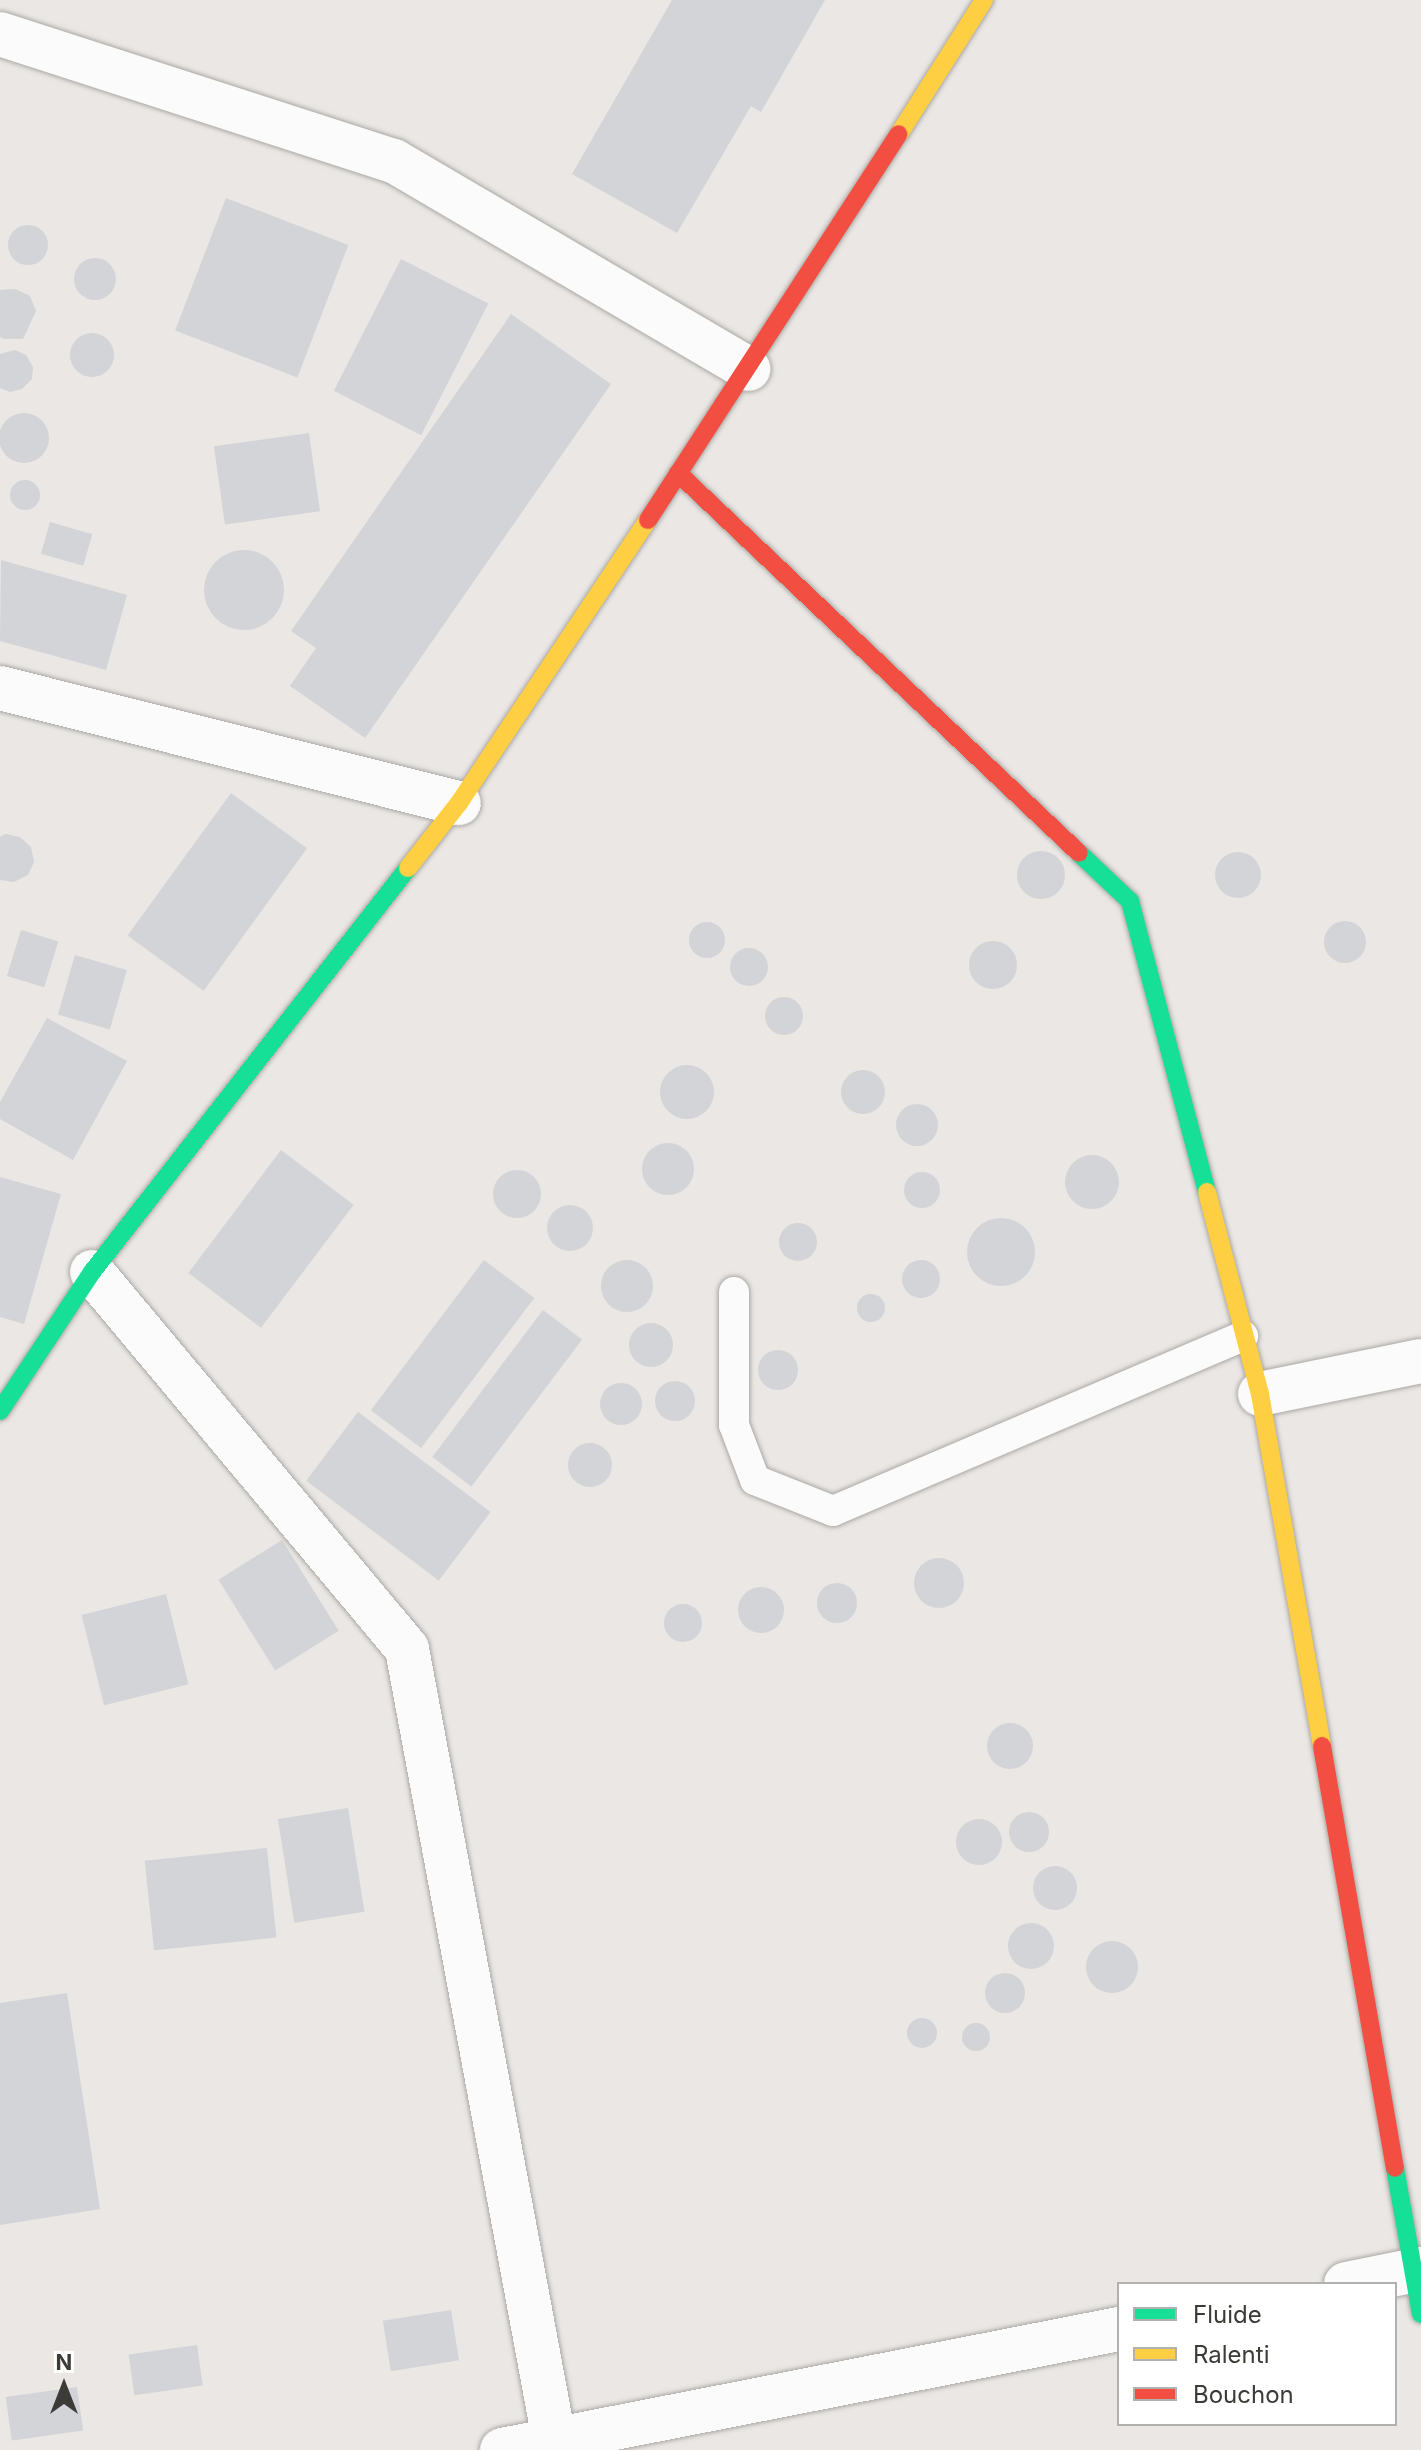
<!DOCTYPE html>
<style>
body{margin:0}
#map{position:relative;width:1421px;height:2450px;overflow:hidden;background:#eae7e4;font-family:Inter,sans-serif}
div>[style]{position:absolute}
.building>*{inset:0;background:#d2d4d8;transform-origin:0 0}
.round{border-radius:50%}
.roads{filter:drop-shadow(0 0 2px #aba8a5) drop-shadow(0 0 2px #aba8a5)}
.lane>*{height:30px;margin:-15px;padding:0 15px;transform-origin:15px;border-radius:15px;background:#fcfbfb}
.street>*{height:44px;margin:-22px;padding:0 22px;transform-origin:22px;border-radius:22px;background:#fcfbfb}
.fast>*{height:18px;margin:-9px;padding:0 9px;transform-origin:9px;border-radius:9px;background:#16e098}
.slow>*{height:18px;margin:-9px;padding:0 9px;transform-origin:9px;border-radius:9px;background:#ffcf43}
.jam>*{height:18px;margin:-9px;padding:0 9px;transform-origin:9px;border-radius:9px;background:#f24e42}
span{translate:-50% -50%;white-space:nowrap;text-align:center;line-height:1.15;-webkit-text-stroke:6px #fff;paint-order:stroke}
.legend{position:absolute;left:1117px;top:2282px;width:280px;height:144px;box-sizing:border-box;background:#fff;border:2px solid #b1b1af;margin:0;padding:10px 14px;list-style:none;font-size:24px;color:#3d3b37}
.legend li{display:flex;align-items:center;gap:16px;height:40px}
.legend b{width:40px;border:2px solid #b1b1af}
.north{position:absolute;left:24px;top:2346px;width:80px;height:80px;-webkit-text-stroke:6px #fff;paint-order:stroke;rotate:0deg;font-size:22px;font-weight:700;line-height:32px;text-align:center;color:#3d3b37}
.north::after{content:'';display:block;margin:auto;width:28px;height:36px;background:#3d3b37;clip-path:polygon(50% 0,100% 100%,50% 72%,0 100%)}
</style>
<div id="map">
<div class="building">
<i style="clip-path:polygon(672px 0,825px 0,761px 112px,751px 106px,677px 233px,572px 174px)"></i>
<i style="left:226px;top:198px;width:131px;height:142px;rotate:21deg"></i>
<i class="round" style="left:8px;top:225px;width:40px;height:40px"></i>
<i class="round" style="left:74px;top:258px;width:42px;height:42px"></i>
<i style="left:401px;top:259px;width:98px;height:148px;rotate:27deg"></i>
<i style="clip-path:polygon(15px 289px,30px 296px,36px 311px,23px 339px,4px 339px,0 337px,0 290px)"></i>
<i style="clip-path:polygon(511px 314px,611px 384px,365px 738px,290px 686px,316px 648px,291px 631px)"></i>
<i class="round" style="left:70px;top:333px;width:44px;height:44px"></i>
<i style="clip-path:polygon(15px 350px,26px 355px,33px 367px,32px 379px,22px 389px,10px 392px,0 388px,0 354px)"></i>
<i class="round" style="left:-1px;top:413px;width:50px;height:50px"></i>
<i style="left:309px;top:433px;width:79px;height:96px;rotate:82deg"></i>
<i class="round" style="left:10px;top:480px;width:30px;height:30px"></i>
<i style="left:50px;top:522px;width:44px;height:33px;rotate:16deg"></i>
<i class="round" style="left:204px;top:550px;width:80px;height:80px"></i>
<i style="clip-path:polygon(1px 560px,127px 595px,106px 670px,0 641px)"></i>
<i style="left:231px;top:793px;width:94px;height:176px;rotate:36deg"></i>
<i style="clip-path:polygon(5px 834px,20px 837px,31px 847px,34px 862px,28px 875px,14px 882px,0 880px,0 837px)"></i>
<i class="round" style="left:1017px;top:851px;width:48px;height:48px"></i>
<i class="round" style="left:1215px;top:852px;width:46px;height:46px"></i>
<i class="round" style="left:1324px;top:921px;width:42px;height:42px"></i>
<i class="round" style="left:689px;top:922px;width:36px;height:36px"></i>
<i style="left:21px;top:930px;width:39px;height:48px;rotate:17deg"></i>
<i class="round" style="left:969px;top:941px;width:48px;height:48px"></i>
<i class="round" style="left:730px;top:948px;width:38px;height:38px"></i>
<i style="left:75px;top:955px;width:54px;height:62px;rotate:16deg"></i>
<i class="round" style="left:765px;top:997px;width:38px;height:38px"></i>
<i style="clip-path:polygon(47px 1018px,127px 1061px,73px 1160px,0 1119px,0 1102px)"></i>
<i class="round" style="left:660px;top:1065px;width:54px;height:54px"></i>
<i class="round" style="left:841px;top:1070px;width:44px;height:44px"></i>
<i class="round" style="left:896px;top:1104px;width:42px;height:42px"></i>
<i class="round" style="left:642px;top:1143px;width:52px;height:52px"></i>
<i style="left:281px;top:1150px;width:91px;height:154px;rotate:37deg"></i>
<i class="round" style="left:1065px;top:1155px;width:54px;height:54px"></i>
<i class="round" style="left:493px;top:1170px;width:48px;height:48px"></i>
<i class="round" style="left:904px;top:1172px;width:36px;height:36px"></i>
<i style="clip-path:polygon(0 1177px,61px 1194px,24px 1324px,0 1317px)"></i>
<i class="round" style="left:547px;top:1205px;width:46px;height:46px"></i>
<i class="round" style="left:967px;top:1218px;width:68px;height:68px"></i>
<i class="round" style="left:779px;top:1223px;width:38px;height:38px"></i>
<i class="round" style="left:902px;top:1260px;width:38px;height:38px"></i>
<i style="left:484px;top:1260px;width:63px;height:188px;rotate:37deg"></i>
<i class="round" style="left:601px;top:1260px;width:52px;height:52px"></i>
<i class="round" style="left:857px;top:1294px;width:28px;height:28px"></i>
<i style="left:543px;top:1310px;width:49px;height:184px;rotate:37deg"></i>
<i class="round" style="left:629px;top:1323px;width:44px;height:44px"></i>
<i class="round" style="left:758px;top:1350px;width:40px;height:40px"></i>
<i class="round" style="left:655px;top:1381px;width:40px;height:40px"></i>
<i class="round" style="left:600px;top:1383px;width:42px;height:42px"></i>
<i style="left:358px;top:1412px;width:166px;height:86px;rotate:37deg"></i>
<i class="round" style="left:568px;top:1443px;width:44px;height:44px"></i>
<i style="left:282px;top:1540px;width:107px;height:75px;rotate:58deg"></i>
<i class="round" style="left:914px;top:1558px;width:50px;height:50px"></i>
<i class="round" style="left:817px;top:1583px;width:40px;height:40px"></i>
<i class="round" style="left:738px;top:1587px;width:46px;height:46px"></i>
<i style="left:166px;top:1594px;width:93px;height:87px;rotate:76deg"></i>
<i class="round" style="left:664px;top:1604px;width:38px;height:38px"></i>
<i class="round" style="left:987px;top:1723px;width:46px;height:46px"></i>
<i style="left:348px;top:1808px;width:105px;height:71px;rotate:81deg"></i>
<i class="round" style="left:1009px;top:1812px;width:40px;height:40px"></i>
<i class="round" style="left:956px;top:1819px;width:46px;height:46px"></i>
<i style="left:267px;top:1848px;width:90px;height:123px;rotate:84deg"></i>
<i class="round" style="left:1033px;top:1866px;width:44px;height:44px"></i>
<i class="round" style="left:1008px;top:1923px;width:46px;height:46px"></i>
<i class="round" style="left:1086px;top:1941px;width:52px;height:52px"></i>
<i class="round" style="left:985px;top:1973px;width:40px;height:40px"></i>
<i style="clip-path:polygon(67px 1993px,100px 2209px,0 2225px,0 2003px)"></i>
<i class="round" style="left:907px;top:2018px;width:30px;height:30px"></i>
<i class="round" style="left:962px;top:2023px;width:28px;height:28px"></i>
<i style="left:451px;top:2310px;width:51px;height:69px;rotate:81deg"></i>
<i style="left:197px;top:2345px;width:41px;height:69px;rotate:82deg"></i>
<i style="left:77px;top:2387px;width:44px;height:72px;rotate:82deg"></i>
</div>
<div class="roads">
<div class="lane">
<i style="left:734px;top:1292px;width:133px;rotate:90deg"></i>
<i style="left:734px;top:1425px;width:59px;rotate:69.1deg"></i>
<i style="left:755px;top:1480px;width:84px;rotate:21.7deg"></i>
<i style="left:833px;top:1511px;width:446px;rotate:-23.1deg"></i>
</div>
<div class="street">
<i style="left:0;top:34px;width:414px;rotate:17.9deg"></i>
<i style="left:394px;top:161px;width:411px;rotate:30.4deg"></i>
<i style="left:0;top:688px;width:473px;rotate:14.1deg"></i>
<i style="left:92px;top:1272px;width:491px;rotate:50.1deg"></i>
<i style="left:407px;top:1649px;width:815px;rotate:79.46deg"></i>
<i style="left:1260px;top:1394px;width:164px;rotate:-11.6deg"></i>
<i style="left:1346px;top:2284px;width:76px;rotate:-11.3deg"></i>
<i style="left:502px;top:2450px;width:629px;rotate:-11.1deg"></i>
</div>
<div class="fast">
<i style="left:1079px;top:853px;width:70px;rotate:43.3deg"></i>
<i style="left:1130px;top:901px;width:301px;rotate:75.2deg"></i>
<i style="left:0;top:1411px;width:167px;rotate:-56.5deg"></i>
<i style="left:92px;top:1272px;width:513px;rotate:-51.97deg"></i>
<i style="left:1395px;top:2168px;width:148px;rotate:79.9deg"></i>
</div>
<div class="slow">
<i style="left:899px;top:134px;width:159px;rotate:-57.6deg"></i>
<i style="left:408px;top:868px;width:83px;rotate:-51.9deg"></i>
<i style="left:459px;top:803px;width:340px;rotate:-56.3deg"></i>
<i style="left:1207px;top:1192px;width:209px;rotate:75.3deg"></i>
<i style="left:1260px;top:1394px;width:357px;rotate:80deg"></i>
</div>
<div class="jam">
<i style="left:678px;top:473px;width:552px;rotate:43.46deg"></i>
<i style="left:648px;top:520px;width:460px;rotate:-57deg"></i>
<i style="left:1322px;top:1746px;width:428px;rotate:80.2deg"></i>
</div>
</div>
<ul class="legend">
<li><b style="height:10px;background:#16e098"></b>Fluide</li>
<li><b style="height:10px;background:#ffcf43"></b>Ralenti</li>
<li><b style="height:10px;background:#f24e42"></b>Bouchon</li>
</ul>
<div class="north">N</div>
</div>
